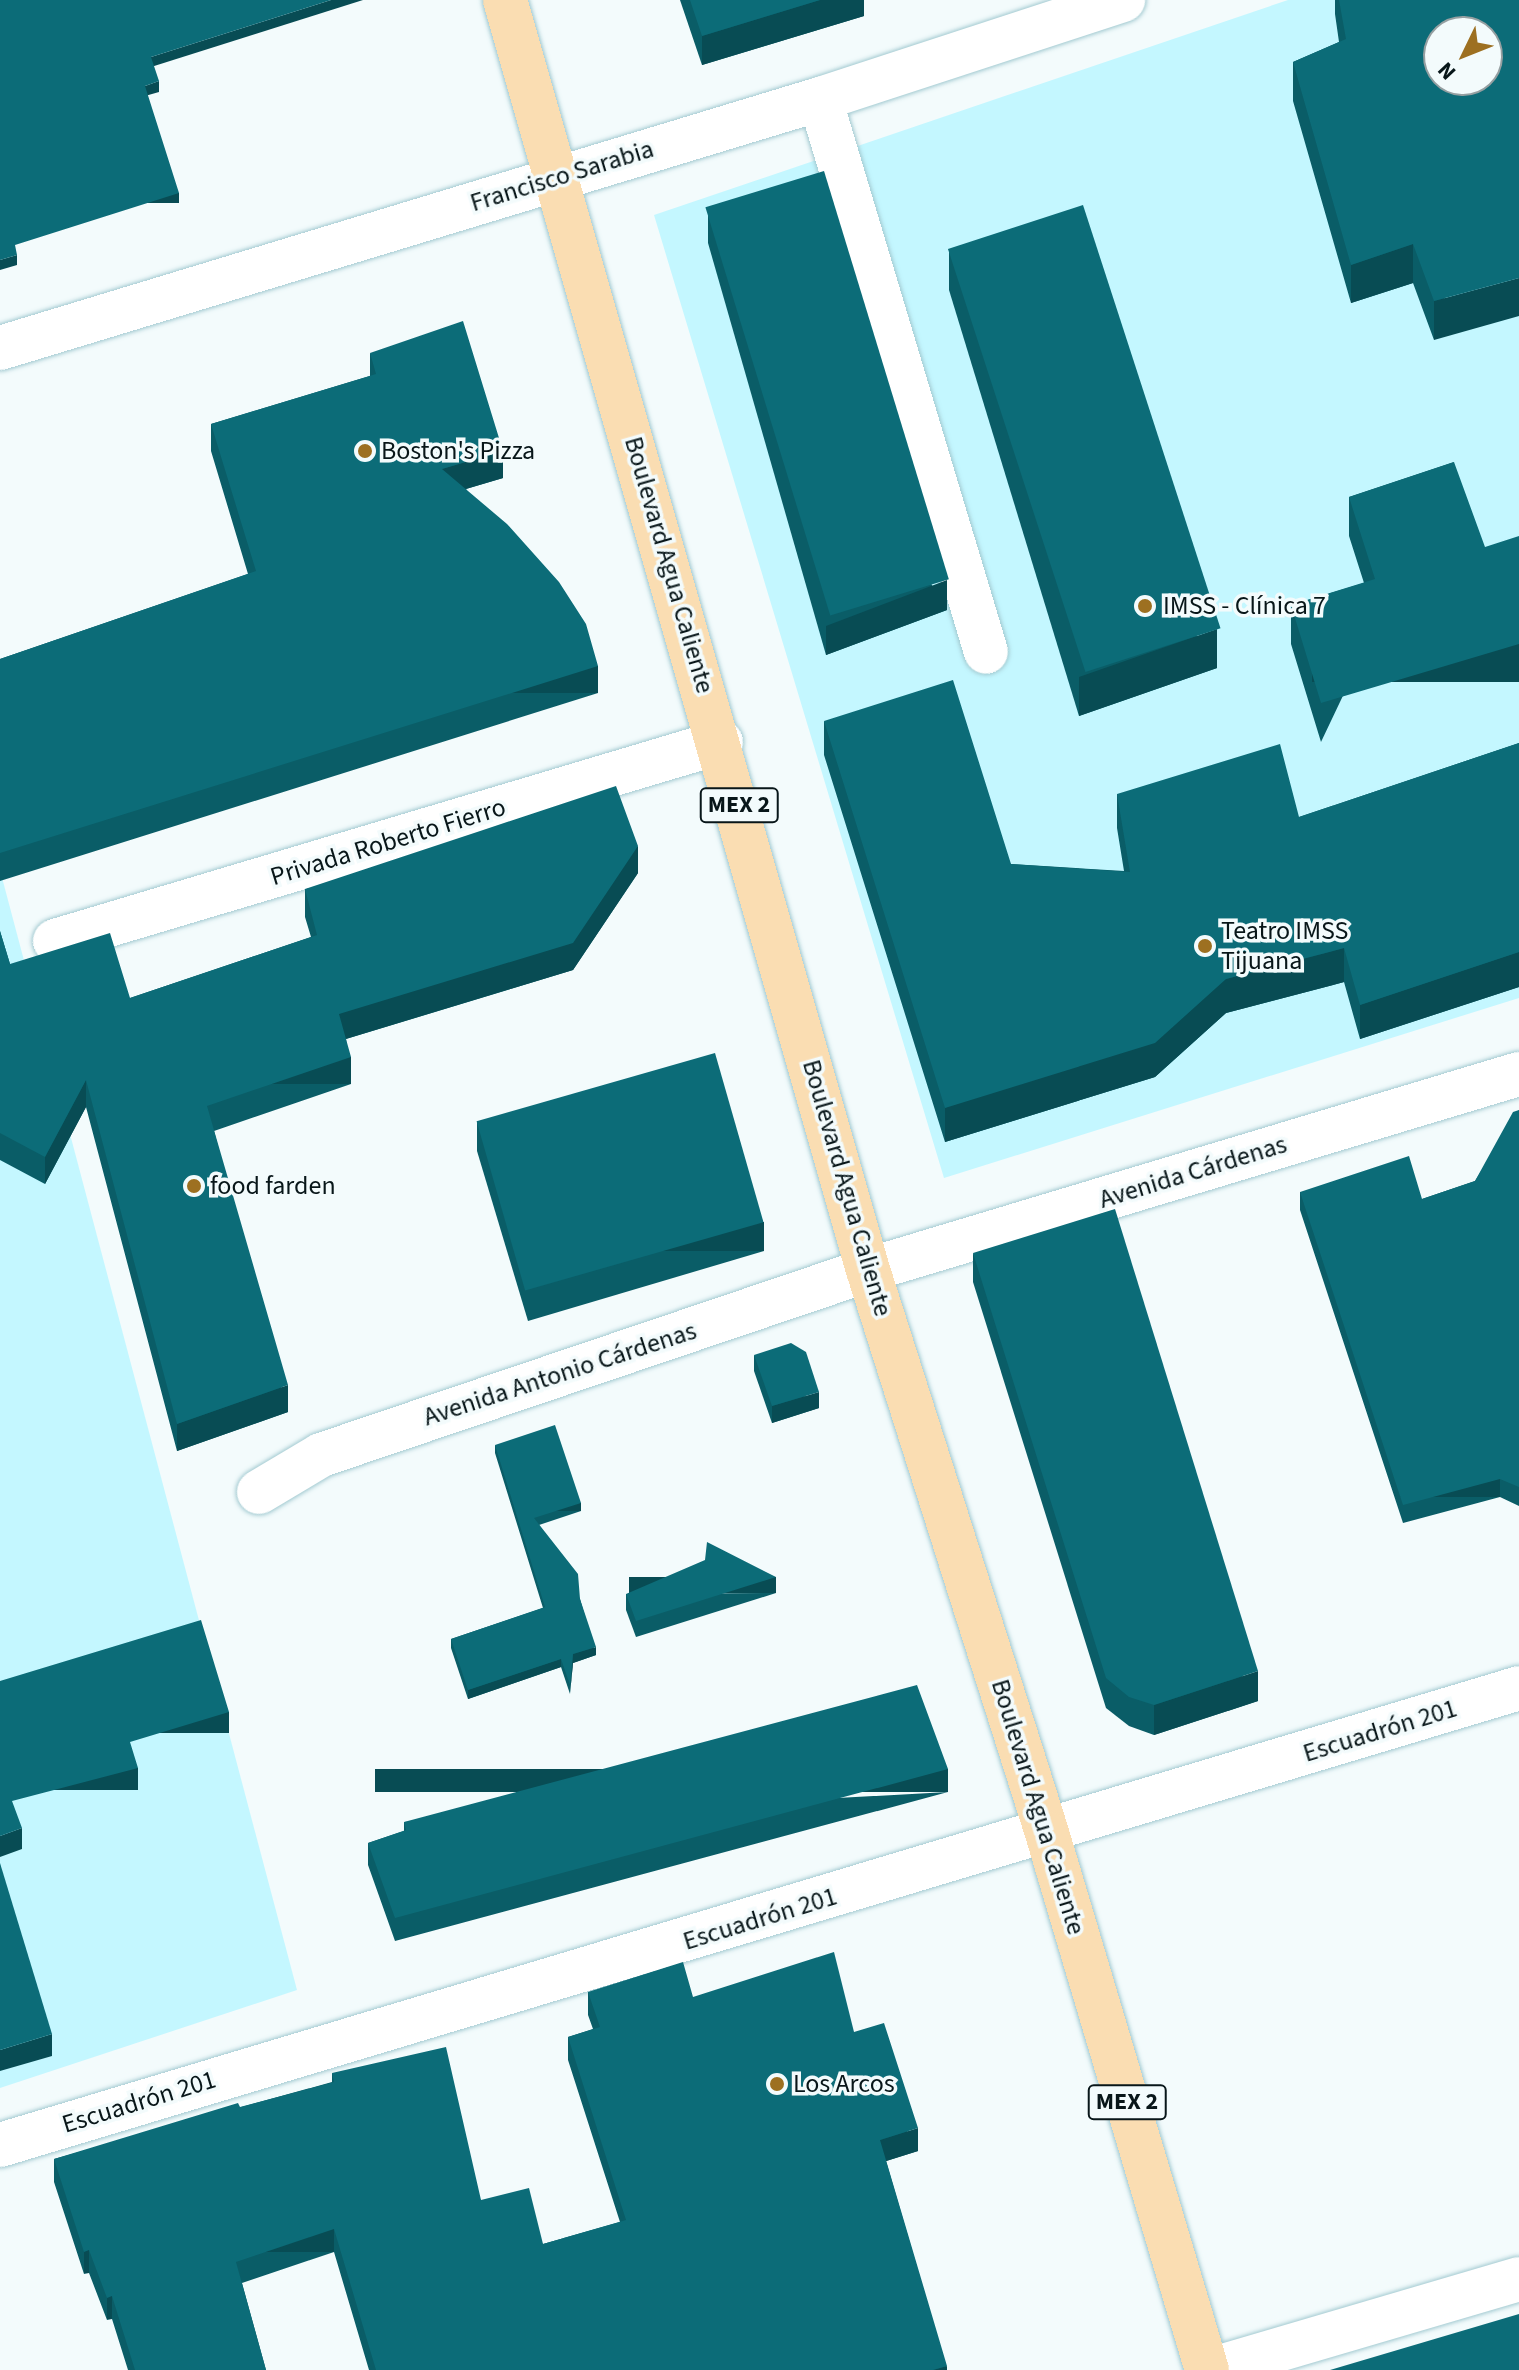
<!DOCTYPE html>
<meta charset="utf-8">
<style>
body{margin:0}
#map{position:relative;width:1519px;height:2370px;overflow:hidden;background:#f3fbfc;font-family:"Source Sans 3",sans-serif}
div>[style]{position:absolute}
.built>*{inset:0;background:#c4f7ff}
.roads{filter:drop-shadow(0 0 2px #a3cad1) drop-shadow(0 0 2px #a3cad1)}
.minor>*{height:44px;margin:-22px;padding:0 22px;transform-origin:22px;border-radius:22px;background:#fff}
.major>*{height:44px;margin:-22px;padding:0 22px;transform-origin:22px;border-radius:22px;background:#faddb2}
.wall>*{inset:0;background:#0a5d67}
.shaded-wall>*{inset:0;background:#084c54;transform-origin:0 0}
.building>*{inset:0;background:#0c6c78;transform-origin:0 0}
.dots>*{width:22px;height:22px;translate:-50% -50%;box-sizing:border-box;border:4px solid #f3fbfc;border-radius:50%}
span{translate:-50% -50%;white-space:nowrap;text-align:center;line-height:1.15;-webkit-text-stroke:7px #f3fbfc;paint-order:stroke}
.shield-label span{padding:2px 6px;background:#f3fbfc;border:2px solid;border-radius:6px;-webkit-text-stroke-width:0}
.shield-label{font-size:24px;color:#081619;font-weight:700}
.street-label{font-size:26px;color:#081619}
.poi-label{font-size:26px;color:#081619}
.left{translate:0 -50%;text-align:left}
.north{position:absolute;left:1423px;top:16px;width:80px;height:80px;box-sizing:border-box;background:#f3fbfc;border:2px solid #959fa1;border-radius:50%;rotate:227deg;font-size:22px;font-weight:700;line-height:32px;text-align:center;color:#081619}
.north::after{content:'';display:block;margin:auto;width:28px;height:36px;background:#9d7021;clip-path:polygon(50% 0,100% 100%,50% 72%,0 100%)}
</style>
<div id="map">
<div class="built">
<i style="clip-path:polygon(evenodd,1288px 0,1519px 0,1519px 998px,944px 1178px,654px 215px,1288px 0,1439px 32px,1487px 32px,1487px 80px,1439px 80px,1439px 32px)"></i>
<i style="clip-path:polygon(0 870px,297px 1990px,0 2088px)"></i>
</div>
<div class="roads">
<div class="minor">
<i style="left:820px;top:99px;width:577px;rotate:73.29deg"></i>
<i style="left:0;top:348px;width:857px;rotate:-16.89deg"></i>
<i style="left:820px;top:99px;width:319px;rotate:-18.1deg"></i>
<i style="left:55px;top:941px;width:695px;rotate:-16.64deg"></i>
<i style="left:259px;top:1492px;width:72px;rotate:-30.8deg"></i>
<i style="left:321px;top:1455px;width:577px;rotate:-18.69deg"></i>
<i style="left:868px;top:1270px;width:680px;rotate:-16.76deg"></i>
<i style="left:0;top:2145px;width:1586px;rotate:-16.74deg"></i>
<i style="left:1210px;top:2370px;width:322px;rotate:-16.4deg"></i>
</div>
<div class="major">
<i style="left:505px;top:0;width:1321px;rotate:74.05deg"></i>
<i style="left:868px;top:1270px;width:591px;rotate:72.36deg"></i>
<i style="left:1047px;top:1833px;width:560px;rotate:73.41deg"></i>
</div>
</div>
<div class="wall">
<i style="clip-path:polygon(680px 0,864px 0,864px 16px,702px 65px)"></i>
<i style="clip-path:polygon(1335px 0,1519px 0,1434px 340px,1413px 283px,1351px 303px,1293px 101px,1293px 62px,1339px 42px,1335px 14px)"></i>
<i style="clip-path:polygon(708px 214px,947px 610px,826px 655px,708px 243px)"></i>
<i style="clip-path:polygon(949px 251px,1217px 668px,1079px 716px,949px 290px)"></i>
<i style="clip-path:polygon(370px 353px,503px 478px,466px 489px,598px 693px,0 881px,0 659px,248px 574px,211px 451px,211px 424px,370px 376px)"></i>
<i style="clip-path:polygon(1454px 462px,1321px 742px,1291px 644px,1291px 605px,1364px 583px,1349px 536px,1349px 497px)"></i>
<i style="clip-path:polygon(824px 721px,1011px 864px,1124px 871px,1117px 828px,1117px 794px,1299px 817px,1519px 743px,1519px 987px,1360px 1039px,1344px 982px,1226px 1013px,1155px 1077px,945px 1142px,824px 755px)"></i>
<i style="clip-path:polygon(638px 873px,573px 970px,346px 1039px,351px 1084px,214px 1131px,288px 1412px,177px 1451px,86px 1107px,45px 1184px,0 1160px,0 931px,10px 964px,130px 998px,311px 937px,305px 917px,305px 889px)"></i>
<i style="clip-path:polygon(1519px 1110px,1519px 1506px,1500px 1497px,1403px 1523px,1300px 1210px,1300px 1192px,1422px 1199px,1475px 1181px)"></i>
<i style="clip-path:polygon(477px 1122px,764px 1251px,528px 1321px,477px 1151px)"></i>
<i style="clip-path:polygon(973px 1253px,1258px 1701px,1154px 1735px,1129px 1726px,1106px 1708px,973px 1282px)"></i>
<i style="clip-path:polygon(754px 1355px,819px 1408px,772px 1423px,754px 1371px)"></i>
<i style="clip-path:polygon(495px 1445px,581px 1511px,539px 1525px,580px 1599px,596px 1655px,573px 1663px,570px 1694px,561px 1667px,468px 1699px,451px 1648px,451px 1639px,543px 1608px,495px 1453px)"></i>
<i style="clip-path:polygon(776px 1593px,636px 1637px,626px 1610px,626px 1594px)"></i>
<i style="clip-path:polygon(948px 1792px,395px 1941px,368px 1865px,368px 1843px,404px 1831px,404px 1822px)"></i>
<i style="clip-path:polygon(588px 1992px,693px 1997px,854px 2032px,918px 2151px,886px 2161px,947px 2370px,369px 2370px,334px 2252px,242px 2283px,266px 2370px,128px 2370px,112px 2319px,107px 2320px,89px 2273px,84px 2274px,54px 2182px,54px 2159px,332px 2082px,332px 2073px,481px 2200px,543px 2244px,620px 2222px,568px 2060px,568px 2037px,593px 2029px,588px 2015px)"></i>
</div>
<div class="shaded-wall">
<i style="clip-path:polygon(331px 0,363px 0,151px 67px,151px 57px)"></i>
<i style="clip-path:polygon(820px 0,864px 0,864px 16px,702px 65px,702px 36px)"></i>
<i style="clip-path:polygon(159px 81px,159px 92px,145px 96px,145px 86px)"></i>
<i style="left:179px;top:193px;width:10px;height:172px;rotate:90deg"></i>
<i style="clip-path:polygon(1413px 244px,1413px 283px,1351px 303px,1351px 265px)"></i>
<i style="clip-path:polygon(17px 255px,17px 265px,0 270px,0 260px)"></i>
<i style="clip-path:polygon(1519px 278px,1519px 316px,1434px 340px,1434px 301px)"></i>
<i style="clip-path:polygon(503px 451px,503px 478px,442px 496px,442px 469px)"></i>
<i style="clip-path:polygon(947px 580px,947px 610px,826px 655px,826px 626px)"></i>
<i style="clip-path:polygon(1217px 629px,1217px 668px,1079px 716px,1079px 677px)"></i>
<i style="left:1519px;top:644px;width:38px;height:207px;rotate:90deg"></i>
<i style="left:598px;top:666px;width:27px;height:627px;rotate:90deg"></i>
<i style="clip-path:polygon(638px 846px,638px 873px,573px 970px,339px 1041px,339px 1014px)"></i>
<i style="clip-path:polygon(1344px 948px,1344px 982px,1226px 1013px,1155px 1077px,945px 1142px,945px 1108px,1226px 979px)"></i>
<i style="clip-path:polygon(1519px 952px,1519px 987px,1360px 1039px,1360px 1005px)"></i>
<i style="left:351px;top:1057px;width:27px;height:152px;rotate:90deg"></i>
<i style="clip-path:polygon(86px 1080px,86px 1107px,45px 1184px,45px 1157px)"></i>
<i style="left:764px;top:1222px;width:29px;height:246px;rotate:90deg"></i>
<i style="clip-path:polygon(288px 1385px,288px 1412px,177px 1451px,177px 1424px)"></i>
<i style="clip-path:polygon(819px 1392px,819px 1408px,772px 1423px,772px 1406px)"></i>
<i style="left:1500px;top:1479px;width:18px;height:100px;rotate:90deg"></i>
<i style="left:581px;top:1503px;width:8px;height:49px;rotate:90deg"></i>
<i style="left:776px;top:1577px;width:16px;height:147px;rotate:90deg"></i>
<i style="clip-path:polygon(596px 1647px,596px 1655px,573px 1663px,570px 1694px,573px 1654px)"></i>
<i style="clip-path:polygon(561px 1659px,561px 1667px,468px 1699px,468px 1690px)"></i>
<i style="clip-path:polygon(1258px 1671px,1258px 1701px,1154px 1735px,1154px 1705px)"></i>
<i style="left:229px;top:1712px;width:21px;height:103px;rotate:90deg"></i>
<i style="left:138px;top:1768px;width:22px;height:130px;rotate:90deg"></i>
<i style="left:948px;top:1769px;width:23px;height:573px;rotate:90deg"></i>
<i style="clip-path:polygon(22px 1828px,22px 1849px,0 1857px,0 1836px)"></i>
<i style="clip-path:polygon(52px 2034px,52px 2056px,0 2071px,0 2050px)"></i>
<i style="clip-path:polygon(918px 2128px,918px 2151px,880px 2163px,880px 2140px)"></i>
<i style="left:334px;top:2229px;width:23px;height:103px;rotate:90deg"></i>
<i style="left:89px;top:2250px;width:23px;height:5px;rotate:90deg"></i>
<i style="left:112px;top:2296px;width:23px;height:5px;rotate:90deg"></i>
<i style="clip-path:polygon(947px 2366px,947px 2370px,933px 2370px)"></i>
</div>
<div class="building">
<i style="clip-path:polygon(0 0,331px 0,151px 57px,159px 81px,145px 86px,179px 193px,15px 245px,17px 255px,0 260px)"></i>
<i style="clip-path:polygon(690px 0,820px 0,702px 36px)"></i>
<i style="clip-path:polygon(evenodd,1339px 0,1519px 0,1519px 278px,1434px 301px,1413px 244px,1351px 265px,1293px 62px,1346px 39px,1339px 0,1439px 32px,1487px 32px,1487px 80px,1439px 80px,1439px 32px)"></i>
<i style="left:824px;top:171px;width:427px;height:124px;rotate:73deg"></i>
<i style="left:1083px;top:205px;width:445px;height:142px;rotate:72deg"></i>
<i style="clip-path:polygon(463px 321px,503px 451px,442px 469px,507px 524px,559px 582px,586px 624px,598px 666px,0 853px,0 659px,256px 571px,211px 424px,376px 374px,370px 353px)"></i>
<i style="clip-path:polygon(1454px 462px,1485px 547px,1519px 536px,1519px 644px,1321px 703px,1291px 605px,1375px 579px,1349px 497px)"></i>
<i style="clip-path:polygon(953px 680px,1011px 864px,1130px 872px,1117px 794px,1280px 744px,1299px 817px,1519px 743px,1519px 952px,1360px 1005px,1344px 948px,1226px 979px,1155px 1043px,945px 1108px,824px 721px)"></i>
<i style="clip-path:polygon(616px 786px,638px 846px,573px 943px,339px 1014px,351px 1057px,207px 1106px,288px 1385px,177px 1424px,86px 1080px,45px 1157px,0 1133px,0 931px,10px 964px,110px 933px,130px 998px,317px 935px,305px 889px)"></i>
<i style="left:715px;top:1053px;width:176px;height:248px;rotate:74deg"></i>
<i style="clip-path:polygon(1519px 1110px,1519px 1487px,1500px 1479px,1403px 1505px,1300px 1192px,1409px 1156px,1422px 1199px,1475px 1181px,1513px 1112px)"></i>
<i style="clip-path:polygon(1115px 1209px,1258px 1671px,1154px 1705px,1129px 1697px,1106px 1678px,973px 1253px)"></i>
<i style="clip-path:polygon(791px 1343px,806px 1352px,819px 1392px,772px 1406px,754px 1355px)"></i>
<i style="clip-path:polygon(555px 1425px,581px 1503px,534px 1518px,578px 1574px,580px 1599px,596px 1647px,573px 1654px,570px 1685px,561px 1659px,468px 1690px,451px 1639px,545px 1607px,495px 1445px)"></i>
<i style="clip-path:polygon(707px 1542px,776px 1577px,636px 1621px,626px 1594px,705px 1560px)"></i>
<i style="clip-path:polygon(201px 1620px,229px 1712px,130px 1742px,138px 1768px,12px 1801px,22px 1828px,0 1836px,0 1681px)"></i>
<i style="clip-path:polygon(917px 1685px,948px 1769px,395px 1918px,368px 1843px,406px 1830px,404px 1822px)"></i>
<i style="clip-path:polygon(0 1863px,52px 2034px,0 2050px)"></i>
<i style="clip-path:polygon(834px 1952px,854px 2032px,884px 2023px,918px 2128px,880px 2140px,947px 2366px,933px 2370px,376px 2370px,334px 2229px,236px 2262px,266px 2370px,135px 2370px,112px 2296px,107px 2298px,89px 2250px,84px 2252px,54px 2159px,238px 2103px,240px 2107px,334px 2082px,332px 2073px,446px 2047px,481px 2200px,529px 2188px,543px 2244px,626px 2220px,568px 2037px,600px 2027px,588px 1992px,683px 1962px,693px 1997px)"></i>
<i style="clip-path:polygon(1519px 2314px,1519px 2370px,1330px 2370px)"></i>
</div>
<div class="dots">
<i style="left:365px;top:451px;background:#9d7021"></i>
<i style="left:1145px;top:606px;background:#9d7021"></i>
<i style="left:1205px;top:946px;background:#9d7021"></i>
<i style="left:194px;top:1186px;background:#9d7021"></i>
<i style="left:777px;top:2084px;background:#9d7021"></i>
</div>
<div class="shield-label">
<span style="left:739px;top:805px">MEX 2</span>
<span style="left:1127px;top:2102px">MEX 2</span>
</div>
<div class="street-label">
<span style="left:562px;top:176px;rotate:-17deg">Francisco Sarabia</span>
<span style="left:669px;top:565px;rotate:74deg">Boulevard Agua Caliente</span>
<span style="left:388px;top:842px;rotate:-17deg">Privada Roberto Fierro</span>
<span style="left:1193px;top:1172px;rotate:-17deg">Avenida Cárdenas</span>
<span style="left:847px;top:1188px;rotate:74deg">Boulevard Agua Caliente</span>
<span style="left:560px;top:1374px;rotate:-18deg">Avenida Antonio Cárdenas</span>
<span style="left:1380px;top:1731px;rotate:-17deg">Escuadrón 201</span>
<span style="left:1038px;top:1807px;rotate:73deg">Boulevard Agua Caliente</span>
<span style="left:760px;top:1919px;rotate:-17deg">Escuadrón 201</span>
<span style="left:139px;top:2102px;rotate:-17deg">Escuadrón 201</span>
</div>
<div class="poi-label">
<span class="left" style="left:381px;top:451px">Boston's Pizza</span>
<span class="left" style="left:1163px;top:606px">IMSS - Clínica 7</span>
<span class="left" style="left:1221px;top:946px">Teatro IMSS<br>Tijuana</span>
<span class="left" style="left:210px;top:1186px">food farden</span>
<span class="left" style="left:793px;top:2084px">Los Arcos</span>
</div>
<div class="north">N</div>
</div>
